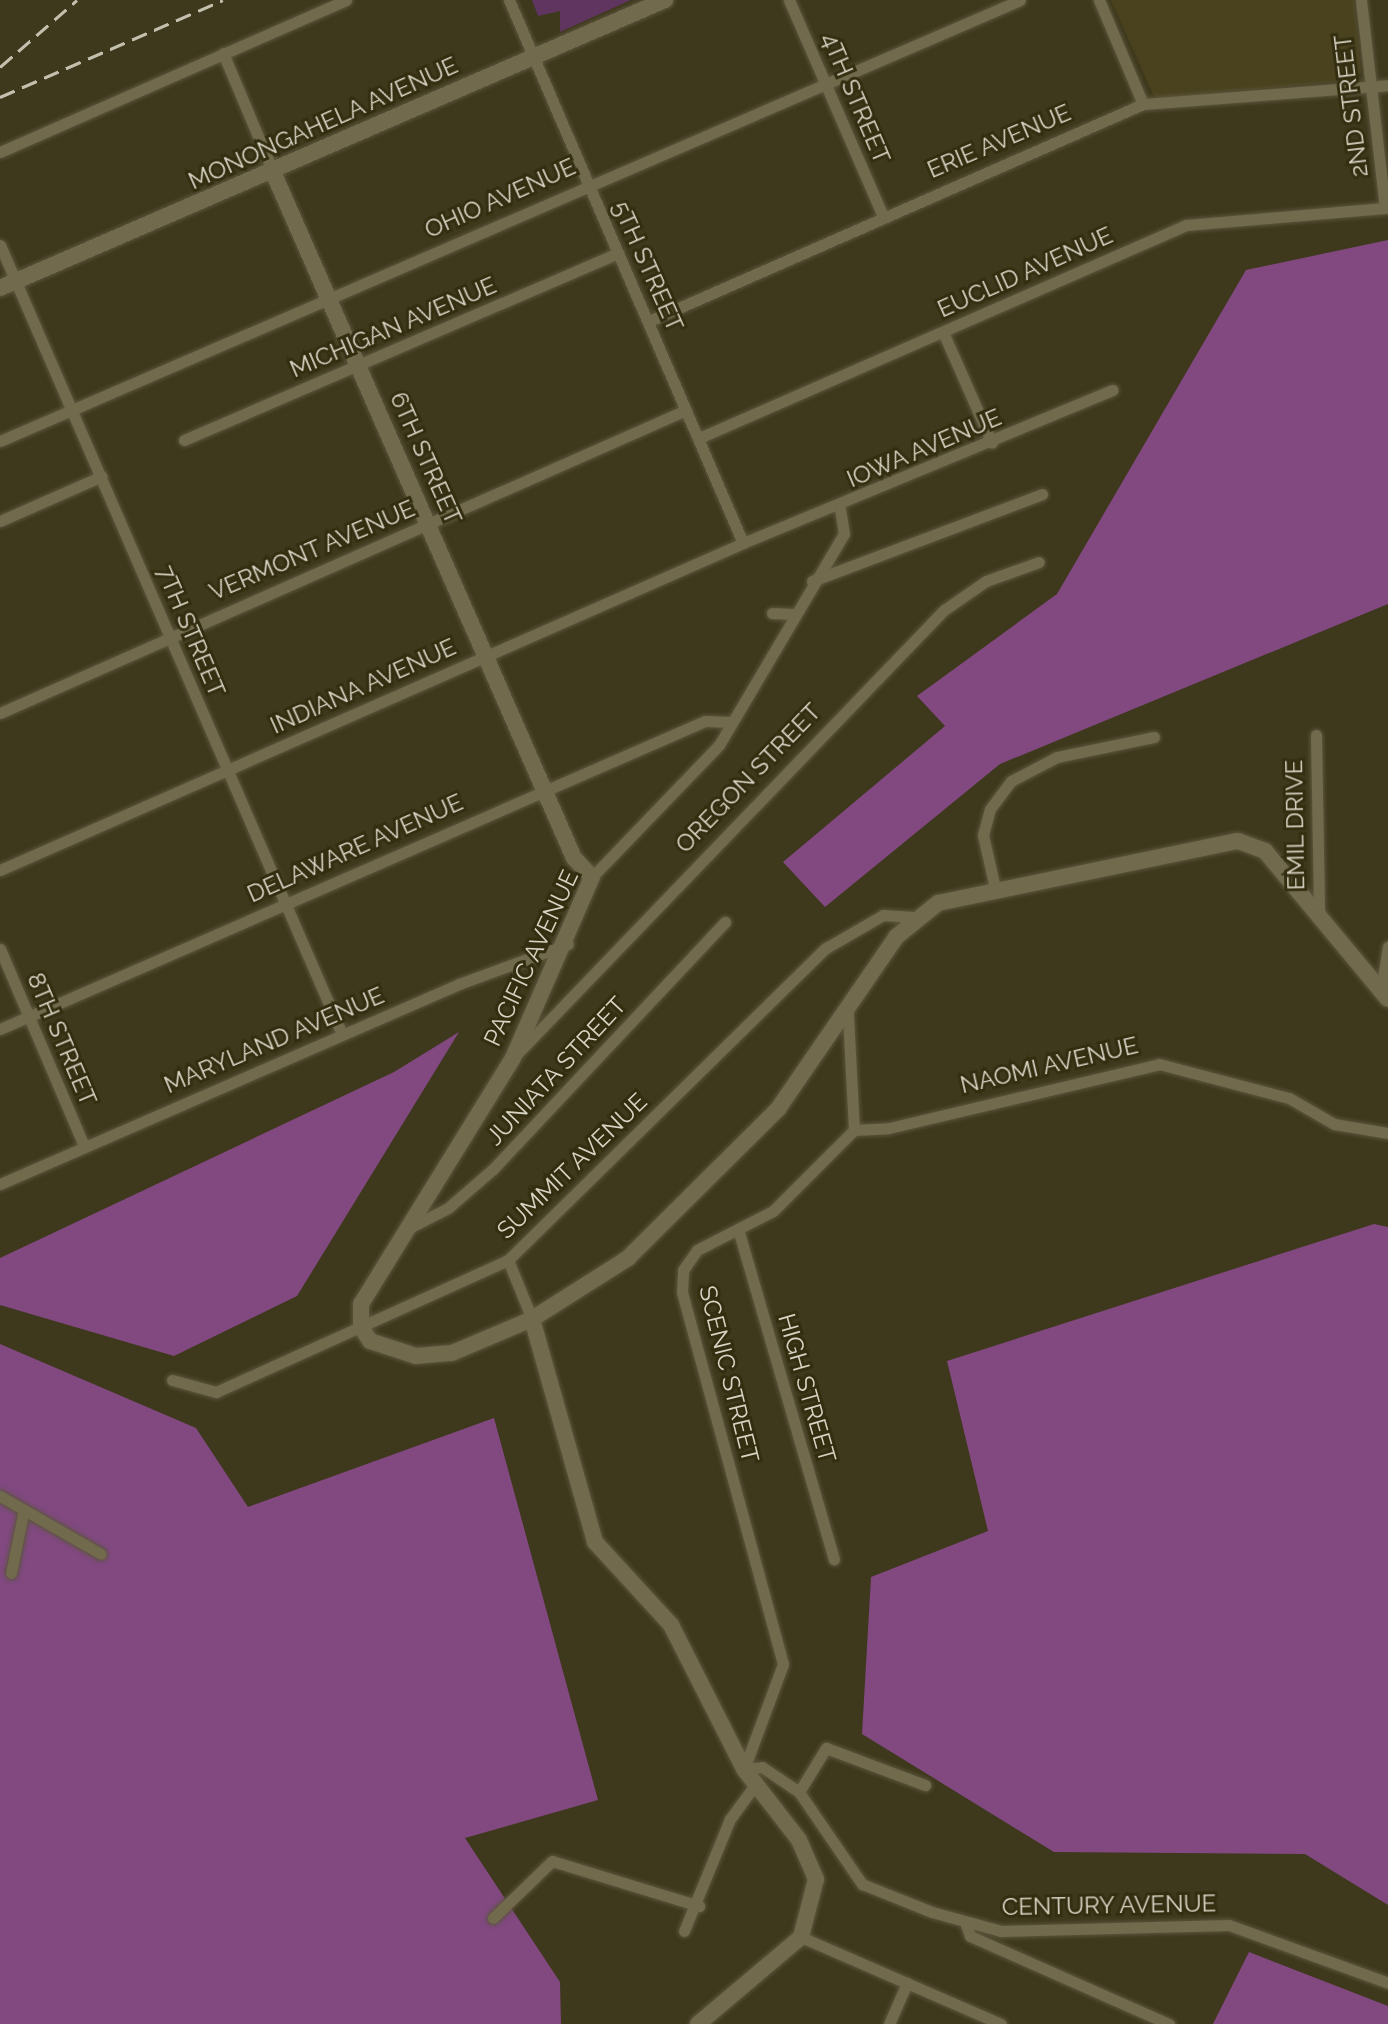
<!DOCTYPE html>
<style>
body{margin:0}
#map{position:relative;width:1388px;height:2024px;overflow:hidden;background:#3e381c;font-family:Raleway,sans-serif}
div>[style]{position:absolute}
.built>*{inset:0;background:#4a421e}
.green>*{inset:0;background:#603560}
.forest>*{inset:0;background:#814980}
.roads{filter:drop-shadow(0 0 2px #5b553d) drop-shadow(0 0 2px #5b553d)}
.street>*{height:11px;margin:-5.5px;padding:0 5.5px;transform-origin:5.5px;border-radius:5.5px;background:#716a4c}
.secondary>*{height:16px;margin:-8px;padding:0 8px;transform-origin:8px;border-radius:8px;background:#716a4c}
.rail>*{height:3px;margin-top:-1.5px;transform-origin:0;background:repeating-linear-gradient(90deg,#c4c0ae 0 16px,transparent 0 24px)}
span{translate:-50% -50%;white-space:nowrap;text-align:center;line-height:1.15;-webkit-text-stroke:6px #342e11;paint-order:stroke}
.street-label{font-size:24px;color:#d8d4c4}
</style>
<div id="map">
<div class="built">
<i style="clip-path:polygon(1111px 0,1354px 0,1361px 72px,1352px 80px,1155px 99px)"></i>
</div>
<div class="green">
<i style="clip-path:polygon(532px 0,631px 0,560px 32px,560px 11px,538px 16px)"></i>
</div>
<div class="forest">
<i style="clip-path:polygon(1388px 240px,1388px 604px,1000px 764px,825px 907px,783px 862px,945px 726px,917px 696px,1057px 594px,1246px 270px)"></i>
<i style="clip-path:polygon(459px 1032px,297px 1296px,174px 1356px,0 1305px,0 1258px,394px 1072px)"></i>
<i style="clip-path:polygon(1374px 1224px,1388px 1227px,1388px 1905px,1305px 1854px,1054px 1852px,862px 1734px,871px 1577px,988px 1531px,947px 1361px)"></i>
<i style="clip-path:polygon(0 1344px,196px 1428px,248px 1507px,494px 1418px,598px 1800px,465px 1838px,560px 1982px,561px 2024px,0 2024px)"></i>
<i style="clip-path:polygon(1249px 1952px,1388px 2006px,1388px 2024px,1213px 2024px)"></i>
</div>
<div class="roads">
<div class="street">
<i style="left:509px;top:0;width:591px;rotate:66.69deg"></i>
<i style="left:743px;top:543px;width:400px;rotate:-22.5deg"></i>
<i style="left:789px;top:0;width:233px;rotate:66.5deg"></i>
<i style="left:1099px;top:0;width:113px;rotate:67.1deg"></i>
<i style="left:223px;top:53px;width:129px;rotate:67.2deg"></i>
<i style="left:0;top:152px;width:378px;rotate:-23.7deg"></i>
<i style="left:0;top:245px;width:860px;rotate:66.57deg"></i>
<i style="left:649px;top:321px;width:540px;rotate:-23.71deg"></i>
<i style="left:1143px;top:104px;width:246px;rotate:-4.4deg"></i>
<i style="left:943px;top:332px;width:121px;rotate:66.2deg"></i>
<i style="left:699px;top:438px;width:532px;rotate:-23.62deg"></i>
<i style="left:1186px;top:225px;width:200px;rotate:-4.9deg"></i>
<i style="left:1385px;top:208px;width:209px;rotate:-96.6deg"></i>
<i style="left:184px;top:440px;width:473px;rotate:-23.3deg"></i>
<i style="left:0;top:441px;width:1111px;rotate:-23.38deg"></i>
<i style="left:0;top:521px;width:111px;rotate:-23.8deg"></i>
<i style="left:812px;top:581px;width:246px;rotate:-20.7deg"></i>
<i style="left:772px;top:613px;width:20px;rotate:3deg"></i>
<i style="left:0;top:713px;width:750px;rotate:-23.83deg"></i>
<i style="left:1316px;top:735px;width:178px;rotate:89deg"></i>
<i style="left:0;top:870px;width:812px;rotate:-23.75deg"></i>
<i style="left:592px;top:877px;width:183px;rotate:-46.1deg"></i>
<i style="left:719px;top:745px;width:245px;rotate:-59.4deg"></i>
<i style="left:844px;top:534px;width:26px;rotate:-99deg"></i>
<i style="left:995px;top:888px;width:54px;rotate:-102.8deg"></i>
<i style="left:983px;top:835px;width:27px;rotate:-75deg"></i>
<i style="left:990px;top:809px;width:35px;rotate:-53deg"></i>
<i style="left:1011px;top:781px;width:52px;rotate:-27.6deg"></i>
<i style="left:1057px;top:757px;width:99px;rotate:-11.7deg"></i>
<i style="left:0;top:949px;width:214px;rotate:66.9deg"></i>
<i style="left:1381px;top:991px;width:45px;rotate:-81deg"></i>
<i style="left:0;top:1029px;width:769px;rotate:-23.6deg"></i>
<i style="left:705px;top:721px;width:26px;rotate:2deg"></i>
<i style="left:516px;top:1055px;width:617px;rotate:-46.12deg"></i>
<i style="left:944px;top:610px;width:51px;rotate:-34.6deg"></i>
<i style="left:986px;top:581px;width:56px;rotate:-19.7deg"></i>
<i style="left:854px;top:1130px;width:35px;rotate:-3deg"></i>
<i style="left:889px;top:1128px;width:277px;rotate:-13.3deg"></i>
<i style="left:1159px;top:1064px;width:134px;rotate:14.7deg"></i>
<i style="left:1289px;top:1098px;width:52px;rotate:30deg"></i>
<i style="left:1334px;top:1124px;width:55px;rotate:9.5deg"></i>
<i style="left:0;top:1184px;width:501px;rotate:-23.54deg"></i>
<i style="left:459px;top:984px;width:116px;rotate:-20.2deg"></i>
<i style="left:738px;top:1229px;width:344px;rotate:73.8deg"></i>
<i style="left:405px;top:1230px;width:48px;rotate:-27.1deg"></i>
<i style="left:448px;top:1208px;width:60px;rotate:-40.9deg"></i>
<i style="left:493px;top:1169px;width:339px;rotate:-46.8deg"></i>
<i style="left:508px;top:1260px;width:64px;rotate:67.9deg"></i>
<i style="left:172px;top:1380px;width:46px;rotate:15.3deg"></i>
<i style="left:216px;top:1392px;width:320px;rotate:-24.3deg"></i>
<i style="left:508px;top:1260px;width:445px;rotate:-44.5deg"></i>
<i style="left:826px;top:948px;width:66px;rotate:-30.1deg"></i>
<i style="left:883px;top:915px;width:30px;rotate:4deg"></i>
<i style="left:0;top:1496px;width:116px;rotate:29.9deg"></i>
<i style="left:11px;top:1573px;width:60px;rotate:-78.5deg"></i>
<i style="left:744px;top:1769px;width:112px;rotate:-69.6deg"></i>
<i style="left:783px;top:1664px;width:385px;rotate:-105.2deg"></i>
<i style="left:682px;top:1292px;width:22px;rotate:-87deg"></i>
<i style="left:683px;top:1270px;width:24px;rotate:-55deg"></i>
<i style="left:697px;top:1250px;width:85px;rotate:-27.2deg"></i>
<i style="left:773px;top:1211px;width:115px;rotate:-45deg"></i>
<i style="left:854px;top:1130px;width:116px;rotate:-93deg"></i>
<i style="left:744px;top:1769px;width:18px;rotate:-6deg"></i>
<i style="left:762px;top:1767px;width:45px;rotate:34deg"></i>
<i style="left:799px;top:1792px;width:112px;rotate:55.6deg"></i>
<i style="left:862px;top:1884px;width:75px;rotate:21.8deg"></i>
<i style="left:932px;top:1912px;width:72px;rotate:15.4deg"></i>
<i style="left:1001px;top:1931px;width:228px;rotate:-1.5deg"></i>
<i style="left:1229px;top:1925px;width:169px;rotate:20deg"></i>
<i style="left:799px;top:1792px;width:52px;rotate:-58.5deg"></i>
<i style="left:826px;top:1748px;width:106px;rotate:20.5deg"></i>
<i style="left:493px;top:1918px;width:82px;rotate:-44deg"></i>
<i style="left:552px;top:1861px;width:154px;rotate:17deg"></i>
<i style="left:965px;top:1922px;width:15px;rotate:70deg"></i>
<i style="left:970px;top:1936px;width:218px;rotate:23.9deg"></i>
<i style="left:684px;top:1931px;width:121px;rotate:-67.7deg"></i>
<i style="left:730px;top:1819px;width:42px;rotate:-53.7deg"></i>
<i style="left:801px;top:1937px;width:218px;rotate:23.5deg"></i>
<i style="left:889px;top:2024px;width:45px;rotate:-66.3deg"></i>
</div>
<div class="secondary">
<i style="left:273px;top:172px;width:749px;rotate:66.31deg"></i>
<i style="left:574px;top:858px;width:26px;rotate:47deg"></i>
<i style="left:592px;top:877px;width:197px;rotate:113.6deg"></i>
<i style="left:513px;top:1058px;width:289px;rotate:121.7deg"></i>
<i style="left:361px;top:1304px;width:23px;rotate:90deg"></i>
<i style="left:361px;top:1327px;width:17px;rotate:57deg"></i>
<i style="left:370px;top:1341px;width:48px;rotate:18.1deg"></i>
<i style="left:416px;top:1356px;width:36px;rotate:-5deg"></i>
<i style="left:452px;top:1353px;width:87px;rotate:-23deg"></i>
<i style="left:532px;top:1319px;width:114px;rotate:-32.4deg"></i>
<i style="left:628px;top:1258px;width:211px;rotate:-44.8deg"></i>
<i style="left:778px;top:1109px;width:209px;rotate:-55.5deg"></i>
<i style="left:896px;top:937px;width:54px;rotate:-39deg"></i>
<i style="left:938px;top:903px;width:306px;rotate:-11.7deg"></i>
<i style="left:1238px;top:841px;width:29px;rotate:20deg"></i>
<i style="left:1265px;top:851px;width:192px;rotate:50.3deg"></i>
<i style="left:0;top:288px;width:725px;rotate:-23.42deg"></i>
<i style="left:532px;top:1319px;width:232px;rotate:74.2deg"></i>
<i style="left:595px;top:1542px;width:113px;rotate:47.5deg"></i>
<i style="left:671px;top:1625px;width:161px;rotate:63.1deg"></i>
<i style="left:744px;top:1769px;width:90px;rotate:52.2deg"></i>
<i style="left:799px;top:1840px;width:43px;rotate:66.4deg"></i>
<i style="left:816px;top:1879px;width:60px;rotate:104.5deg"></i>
<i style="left:801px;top:1937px;width:135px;rotate:139.8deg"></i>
</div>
</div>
<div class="rail">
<i style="left:0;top:67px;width:102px;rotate:-41deg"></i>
<i style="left:0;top:97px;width:243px;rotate:-23.5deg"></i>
</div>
<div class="street-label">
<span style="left:856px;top:98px;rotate:67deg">4TH STREET</span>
<span style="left:1351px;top:106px;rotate:-97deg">2ND STREET</span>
<span style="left:323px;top:123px;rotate:-24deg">MONONGAHELA AVENUE</span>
<span style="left:999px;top:141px;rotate:-23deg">ERIE AVENUE</span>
<span style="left:500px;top:198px;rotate:-24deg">OHIO AVENUE</span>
<span style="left:648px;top:266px;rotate:66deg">5TH STREET</span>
<span style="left:1025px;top:272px;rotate:-24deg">EUCLID AVENUE</span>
<span style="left:393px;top:327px;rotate:-23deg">MICHIGAN AVENUE</span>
<span style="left:924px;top:448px;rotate:-23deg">IOWA AVENUE</span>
<span style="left:426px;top:458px;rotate:66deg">6TH STREET</span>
<span style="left:312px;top:550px;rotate:-23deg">VERMONT AVENUE</span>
<span style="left:191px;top:631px;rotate:67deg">7TH STREET</span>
<span style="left:363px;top:686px;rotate:-24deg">INDIANA AVENUE</span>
<span style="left:748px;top:778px;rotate:-46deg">OREGON STREET</span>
<span style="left:1295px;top:825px;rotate:-91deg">EMIL DRIVE</span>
<span style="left:355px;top:848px;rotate:-24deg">DELAWARE AVENUE</span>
<span style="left:531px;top:958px;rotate:-65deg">PACIFIC AVENUE</span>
<span style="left:62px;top:1039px;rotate:67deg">8TH STREET</span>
<span style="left:274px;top:1040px;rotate:-23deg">MARYLAND AVENUE</span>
<span style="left:1049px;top:1065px;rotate:-13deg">NAOMI AVENUE</span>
<span style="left:556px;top:1071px;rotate:-47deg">JUNIATA STREET</span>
<span style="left:572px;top:1166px;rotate:-44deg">SUMMIT AVENUE</span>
<span style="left:729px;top:1374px;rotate:76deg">SCENIC STREET</span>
<span style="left:807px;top:1388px;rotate:74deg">HIGH STREET</span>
<span style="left:1109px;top:1905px;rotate:-1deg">CENTURY AVENUE</span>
</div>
</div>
